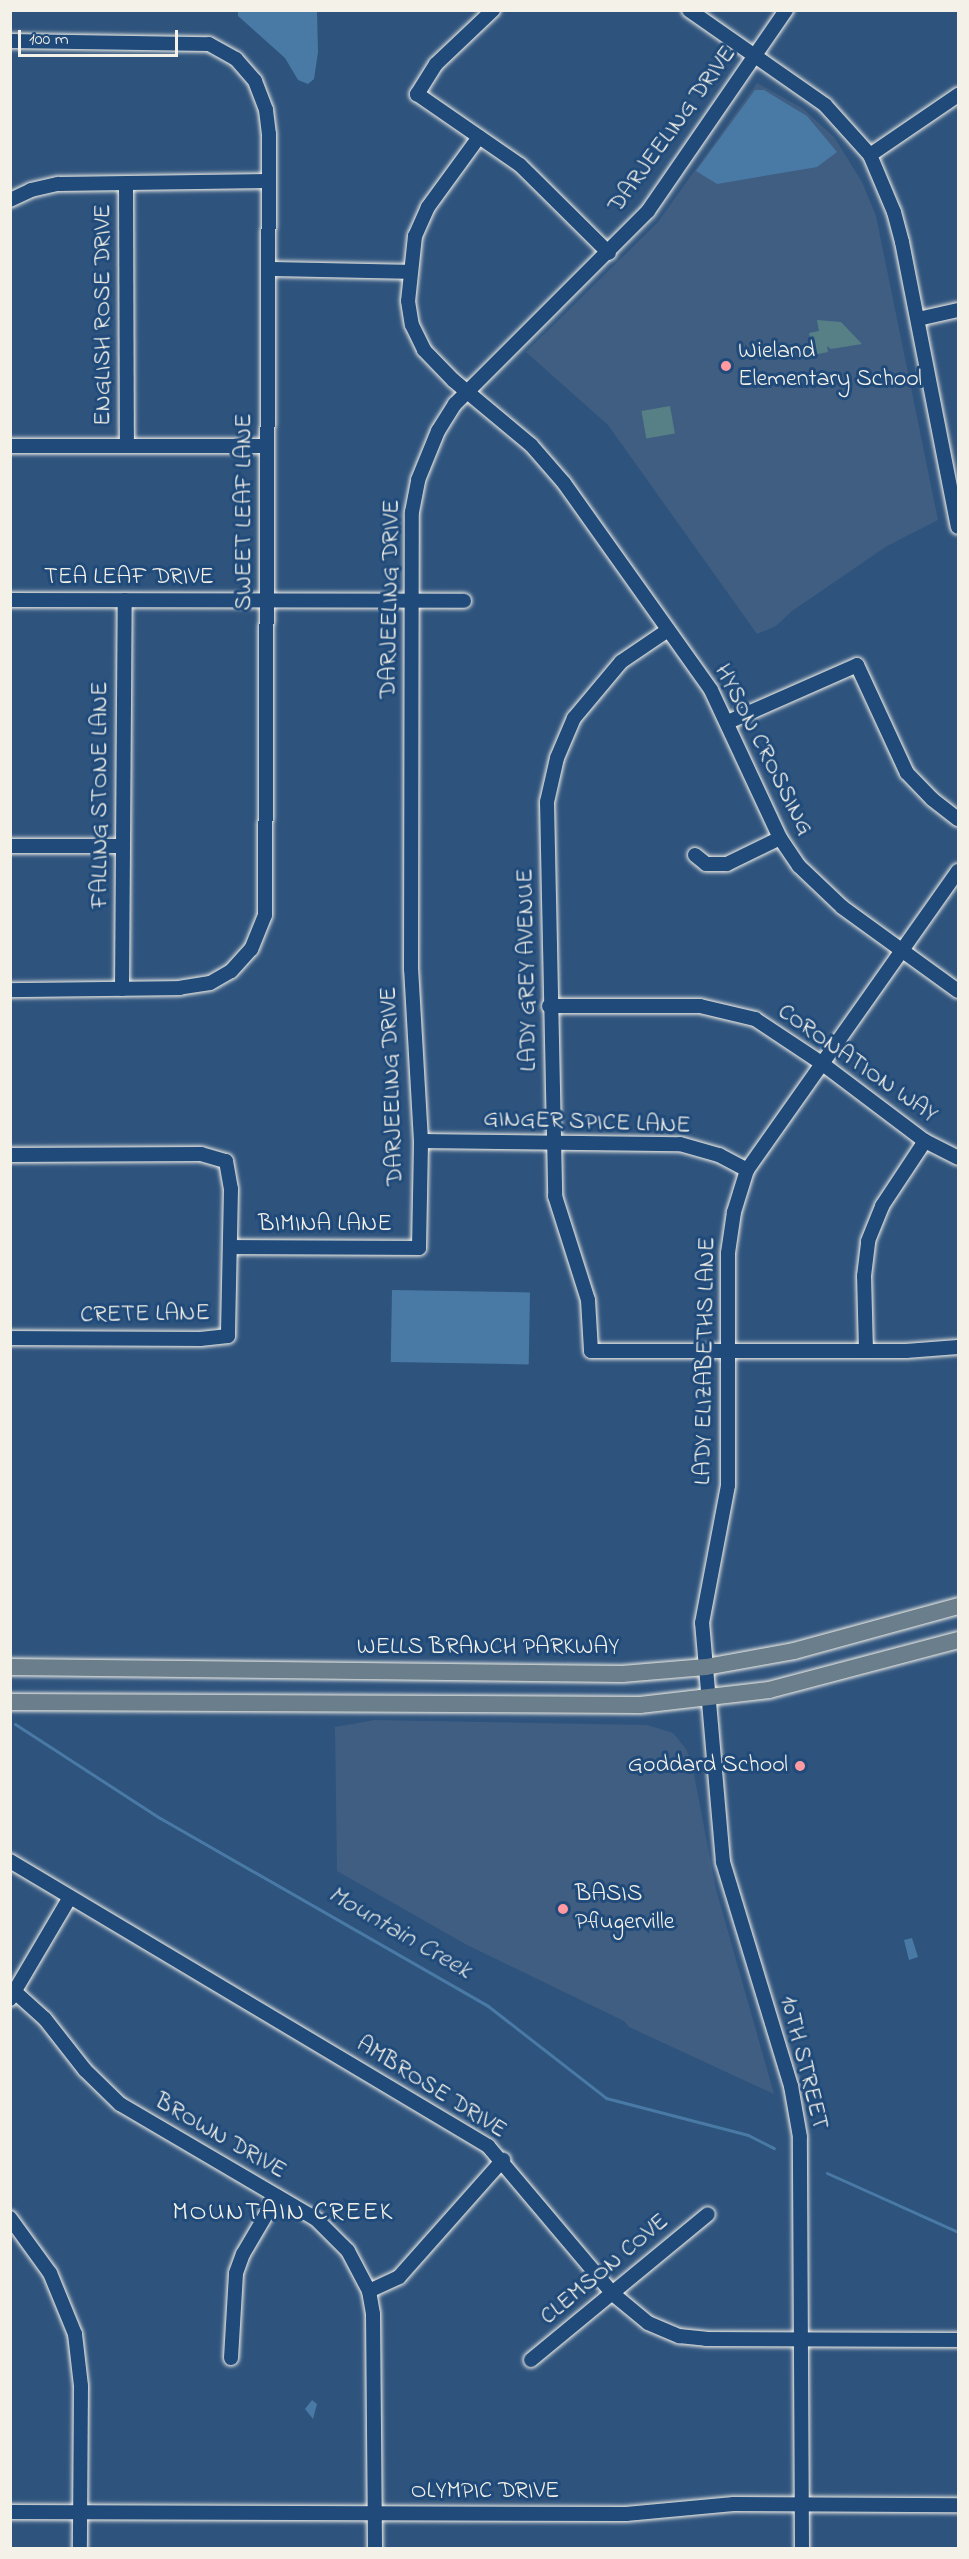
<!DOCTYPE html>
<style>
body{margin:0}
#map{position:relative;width:969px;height:2559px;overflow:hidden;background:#2e537d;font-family:"Indie Flower",sans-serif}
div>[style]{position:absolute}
.built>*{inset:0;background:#405e81}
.green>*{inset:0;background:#578086;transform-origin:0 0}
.water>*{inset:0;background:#497aa6;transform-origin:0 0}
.stream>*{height:3px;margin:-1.5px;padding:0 1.5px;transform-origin:1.5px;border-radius:1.5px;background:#497aa6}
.roads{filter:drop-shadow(0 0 2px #f4f1e8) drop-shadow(0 0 2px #f4f1e8)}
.minor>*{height:14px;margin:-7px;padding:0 7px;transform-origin:7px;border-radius:7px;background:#1f4a7a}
.major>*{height:16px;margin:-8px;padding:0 8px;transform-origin:8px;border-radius:8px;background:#6b7e8b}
.dots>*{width:16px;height:16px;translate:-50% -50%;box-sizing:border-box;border:3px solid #1f4a7a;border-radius:50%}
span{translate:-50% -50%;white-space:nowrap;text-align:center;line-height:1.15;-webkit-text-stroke:6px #1f4a7a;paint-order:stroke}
.street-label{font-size:24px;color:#f4f1e8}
.poi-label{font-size:24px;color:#f4f1e8}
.left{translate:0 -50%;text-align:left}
.right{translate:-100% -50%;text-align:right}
.water-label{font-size:26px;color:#dadfde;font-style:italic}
.neighbourhood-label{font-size:26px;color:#f4f1e8;letter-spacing:1.5px}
.frame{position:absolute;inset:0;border:12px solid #f4f1e8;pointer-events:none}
.scale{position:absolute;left:18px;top:30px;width:160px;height:27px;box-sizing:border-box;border:3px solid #f4f1e8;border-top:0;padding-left:8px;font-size:18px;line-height:21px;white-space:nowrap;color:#f4f1e8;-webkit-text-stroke:4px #1f4a7a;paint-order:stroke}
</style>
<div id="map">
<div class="built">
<i style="clip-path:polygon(757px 83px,802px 108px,834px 137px,862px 182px,876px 216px,938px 520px,887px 546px,792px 611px,776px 626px,757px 634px,608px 425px,526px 352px,658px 222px)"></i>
<i style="clip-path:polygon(375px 1720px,647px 1725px,673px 1733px,686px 1749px,692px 1764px,716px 1889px,774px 2094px,629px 2027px,624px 2021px,467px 1945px,337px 1871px,335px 1727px)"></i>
</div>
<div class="green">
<i style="clip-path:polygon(817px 320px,841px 322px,862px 344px,831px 349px,827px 346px,828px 352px,813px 355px,809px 333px,819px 331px)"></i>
<i style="left:670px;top:406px;width:28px;height:29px;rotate:80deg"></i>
</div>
<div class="water">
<i style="clip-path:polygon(238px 11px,317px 11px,318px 52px,314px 79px,308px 84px,298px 80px,285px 58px,238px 16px)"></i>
<i style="clip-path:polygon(755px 90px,764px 90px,807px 116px,837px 152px,817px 167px,717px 184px,696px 171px)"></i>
<i style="left:392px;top:1290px;width:138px;height:72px;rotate:1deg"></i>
<i style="clip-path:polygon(912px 1938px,918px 1957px,909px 1960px,904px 1940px)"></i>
<i style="clip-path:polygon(312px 2400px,317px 2404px,313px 2419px,305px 2409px)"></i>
</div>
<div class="stream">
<i style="left:15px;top:1724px;width:173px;rotate:33deg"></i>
<i style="left:160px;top:1818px;width:378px;rotate:29.8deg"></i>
<i style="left:488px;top:2006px;width:150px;rotate:37.9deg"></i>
<i style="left:606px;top:2098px;width:147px;rotate:14.6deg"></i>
<i style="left:748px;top:2135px;width:29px;rotate:27deg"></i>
<i style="left:827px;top:2173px;width:144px;rotate:24.2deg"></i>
</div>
<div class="roads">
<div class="minor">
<i style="left:493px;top:10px;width:79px;rotate:136.5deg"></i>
<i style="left:436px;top:64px;width:36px;rotate:122deg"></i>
<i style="left:417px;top:94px;width:125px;rotate:34.6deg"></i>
<i style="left:520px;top:165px;width:125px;rotate:44.7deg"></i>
<i style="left:689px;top:10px;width:166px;rotate:34.9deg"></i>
<i style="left:825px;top:105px;width:67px;rotate:48deg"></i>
<i style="left:870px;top:155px;width:62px;rotate:67.2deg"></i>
<i style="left:894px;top:212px;width:31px;rotate:75deg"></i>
<i style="left:902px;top:242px;width:290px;rotate:78.9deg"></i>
<i style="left:10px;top:41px;width:199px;rotate:0.9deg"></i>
<i style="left:209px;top:44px;width:31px;rotate:29deg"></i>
<i style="left:236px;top:59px;width:29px;rotate:49deg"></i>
<i style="left:255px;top:81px;width:31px;rotate:69deg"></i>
<i style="left:266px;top:110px;width:24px;rotate:83deg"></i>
<i style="left:269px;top:134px;width:781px;rotate:90.29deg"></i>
<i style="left:265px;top:915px;width:37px;rotate:112deg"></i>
<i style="left:251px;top:949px;width:30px;rotate:132deg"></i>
<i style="left:231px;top:971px;width:24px;rotate:150deg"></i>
<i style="left:210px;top:983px;width:30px;rotate:171deg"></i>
<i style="left:180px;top:988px;width:170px;rotate:179.3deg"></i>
<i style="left:479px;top:137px;width:87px;rotate:126.1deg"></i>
<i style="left:428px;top:207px;width:32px;rotate:114deg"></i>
<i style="left:415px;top:236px;width:65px;rotate:96.1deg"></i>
<i style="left:408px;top:301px;width:24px;rotate:81deg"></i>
<i style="left:412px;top:325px;width:28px;rotate:64deg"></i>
<i style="left:424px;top:350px;width:42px;rotate:46deg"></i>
<i style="left:453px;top:380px;width:102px;rotate:39.8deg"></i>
<i style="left:531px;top:445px;width:50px;rotate:49deg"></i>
<i style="left:564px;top:483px;width:254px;rotate:54.6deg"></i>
<i style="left:711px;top:690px;width:163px;rotate:65deg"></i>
<i style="left:780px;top:838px;width:34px;rotate:56deg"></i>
<i style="left:799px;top:866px;width:59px;rotate:43.6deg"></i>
<i style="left:842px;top:907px;width:143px;rotate:35.9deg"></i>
<i style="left:870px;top:155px;width:107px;rotate:-34.3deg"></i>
<i style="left:126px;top:184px;width:261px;rotate:89.8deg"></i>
<i style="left:10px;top:200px;width:23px;rotate:-25deg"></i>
<i style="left:31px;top:190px;width:28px;rotate:-13deg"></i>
<i style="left:58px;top:184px;width:210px;rotate:-0.8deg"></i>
<i style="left:268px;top:269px;width:142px;rotate:1.2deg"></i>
<i style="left:918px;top:319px;width:41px;rotate:-12.7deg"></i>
<i style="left:10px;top:446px;width:257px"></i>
<i style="left:10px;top:600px;width:454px;rotate:0.1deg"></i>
<i style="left:668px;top:630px;width:57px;rotate:145.8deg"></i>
<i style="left:621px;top:662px;width:73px;rotate:130deg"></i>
<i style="left:574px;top:718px;width:43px;rotate:113deg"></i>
<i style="left:557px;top:758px;width:45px;rotate:102.8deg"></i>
<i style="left:547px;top:802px;width:394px;rotate:88.8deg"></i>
<i style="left:555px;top:1196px;width:109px;rotate:72.4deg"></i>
<i style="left:588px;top:1300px;width:51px;rotate:86.6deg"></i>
<i style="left:591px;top:1351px;width:315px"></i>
<i style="left:906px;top:1351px;width:52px;rotate:-4.4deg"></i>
<i style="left:728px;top:722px;width:141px;rotate:-23.8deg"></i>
<i style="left:857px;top:665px;width:119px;rotate:65.2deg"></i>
<i style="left:907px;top:773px;width:36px;rotate:46deg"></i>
<i style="left:932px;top:799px;width:33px;rotate:38deg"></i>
<i style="left:10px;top:846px;width:112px"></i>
<i style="left:695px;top:855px;width:14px;rotate:39deg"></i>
<i style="left:706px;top:864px;width:21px"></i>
<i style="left:727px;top:864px;width:59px;rotate:-26.1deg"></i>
<i style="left:122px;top:989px;width:389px;rotate:-89.6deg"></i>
<i style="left:549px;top:1006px;width:151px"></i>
<i style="left:700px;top:1006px;width:57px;rotate:13.3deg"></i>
<i style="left:755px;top:1019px;width:78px;rotate:33.5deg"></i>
<i style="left:820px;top:1062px;width:131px;rotate:37deg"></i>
<i style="left:925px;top:1141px;width:37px;rotate:27deg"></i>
<i style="left:421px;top:1141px;width:259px;rotate:0.7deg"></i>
<i style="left:680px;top:1144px;width:41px;rotate:15.8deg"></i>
<i style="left:719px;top:1155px;width:32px;rotate:28deg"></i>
<i style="left:10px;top:1155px;width:191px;rotate:-0.3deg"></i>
<i style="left:201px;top:1154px;width:26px;rotate:16deg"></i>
<i style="left:226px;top:1161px;width:28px;rotate:80deg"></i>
<i style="left:231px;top:1189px;width:147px;rotate:91.2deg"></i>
<i style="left:228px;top:1336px;width:28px;rotate:174deg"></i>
<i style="left:200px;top:1339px;width:190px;rotate:-179.7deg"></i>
<i style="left:231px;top:1247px;width:188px;rotate:0.3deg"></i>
<i style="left:419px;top:1248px;width:107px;rotate:-88.9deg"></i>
<i style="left:421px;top:1141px;width:172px;rotate:-93.3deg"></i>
<i style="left:411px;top:969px;width:457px;rotate:-89.9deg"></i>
<i style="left:412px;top:512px;width:33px;rotate:-79deg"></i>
<i style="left:418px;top:480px;width:53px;rotate:-67.8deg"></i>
<i style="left:438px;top:431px;width:32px;rotate:-58deg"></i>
<i style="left:455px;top:404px;width:273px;rotate:-45deg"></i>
<i style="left:648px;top:211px;width:244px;rotate:-55.5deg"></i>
<i style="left:866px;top:1351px;width:75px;rotate:-91.5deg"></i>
<i style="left:864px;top:1276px;width:35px;rotate:-83deg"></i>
<i style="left:868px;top:1241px;width:38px;rotate:-68deg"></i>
<i style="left:882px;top:1206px;width:78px;rotate:-56.5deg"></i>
<i style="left:10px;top:1861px;width:557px;rotate:30.8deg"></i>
<i style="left:488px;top:2146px;width:194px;rotate:49.8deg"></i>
<i style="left:613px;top:2294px;width:45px;rotate:39.6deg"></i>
<i style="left:648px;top:2323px;width:34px;rotate:23deg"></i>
<i style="left:679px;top:2336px;width:27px;rotate:6deg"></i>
<i style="left:706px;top:2339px;width:252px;rotate:0.2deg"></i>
<i style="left:15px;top:1992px;width:40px;rotate:42deg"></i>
<i style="left:45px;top:2019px;width:65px;rotate:51.9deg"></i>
<i style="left:85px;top:2070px;width:49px;rotate:44.2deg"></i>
<i style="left:120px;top:2104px;width:227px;rotate:30.4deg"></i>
<i style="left:316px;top:2219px;width:45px;rotate:45deg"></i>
<i style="left:348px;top:2251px;width:45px;rotate:62.3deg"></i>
<i style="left:369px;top:2291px;width:23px;rotate:80deg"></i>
<i style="left:373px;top:2314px;width:234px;rotate:89.5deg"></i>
<i style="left:10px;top:1999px;width:118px;rotate:-59.5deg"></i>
<i style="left:10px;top:2218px;width:68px;rotate:54deg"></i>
<i style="left:50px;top:2273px;width:66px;rotate:67.7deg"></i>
<i style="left:75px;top:2334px;width:52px;rotate:83.4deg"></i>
<i style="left:81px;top:2386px;width:162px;rotate:90.4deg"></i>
<i style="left:369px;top:2291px;width:33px;rotate:-25deg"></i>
<i style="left:399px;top:2277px;width:157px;rotate:-48.4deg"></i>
<i style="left:231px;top:2358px;width:85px;rotate:-86.6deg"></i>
<i style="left:236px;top:2273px;width:20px;rotate:-70deg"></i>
<i style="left:243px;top:2254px;width:67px;rotate:-59.6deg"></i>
<i style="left:531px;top:2360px;width:229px;rotate:-39.5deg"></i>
<i style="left:10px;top:2512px;width:616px;rotate:0.19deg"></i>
<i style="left:626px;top:2514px;width:108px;rotate:-5.3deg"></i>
<i style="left:734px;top:2504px;width:224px;rotate:0.3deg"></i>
<i style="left:802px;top:2548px;width:411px;rotate:-90.3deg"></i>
<i style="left:800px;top:2137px;width:52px;rotate:-100deg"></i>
<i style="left:791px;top:2086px;width:234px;rotate:-106.9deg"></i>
<i style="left:723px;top:1862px;width:240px;rotate:-95deg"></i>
<i style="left:702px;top:1623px;width:140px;rotate:-79.3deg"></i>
<i style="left:728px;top:1485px;width:232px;rotate:-90deg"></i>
<i style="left:728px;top:1253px;width:41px;rotate:-81.7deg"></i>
<i style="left:734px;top:1212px;width:44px;rotate:-72.8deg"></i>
<i style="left:747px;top:1170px;width:366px;rotate:-54.8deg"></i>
</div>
<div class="major">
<i style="left:10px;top:1667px;width:612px;rotate:0.66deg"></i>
<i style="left:622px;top:1674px;width:84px;rotate:-4.8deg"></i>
<i style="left:706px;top:1667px;width:89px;rotate:-10.3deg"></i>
<i style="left:794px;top:1651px;width:170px;rotate:-15.3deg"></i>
<i style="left:10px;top:1702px;width:630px;rotate:0.27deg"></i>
<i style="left:640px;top:1705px;width:130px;rotate:-6.6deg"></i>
<i style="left:769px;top:1690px;width:196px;rotate:-14.8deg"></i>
</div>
</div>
<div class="dots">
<i style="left:726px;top:366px;background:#ff9aa2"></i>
<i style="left:800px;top:1766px;background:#ff9aa2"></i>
<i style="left:563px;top:1909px;background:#ff9aa2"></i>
</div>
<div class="street-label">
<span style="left:673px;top:130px;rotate:-54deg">DARJEELING DRIVE</span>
<span style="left:104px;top:315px;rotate:-90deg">ENGLISH ROSE DRIVE</span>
<span style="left:245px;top:512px;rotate:-90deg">SWEET LEAF LANE</span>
<span style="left:129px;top:578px">TEA LEAF DRIVE</span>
<span style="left:391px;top:599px;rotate:-89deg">DARJEELING DRIVE</span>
<span style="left:763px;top:750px;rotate:63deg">HYSON CROSSING</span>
<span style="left:101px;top:795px;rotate:-90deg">FALLING STONE LANE</span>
<span style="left:528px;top:970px;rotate:-91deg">LADY GREY AVENUE</span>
<span style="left:857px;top:1064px;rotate:35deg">CORONATION WAY</span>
<span style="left:393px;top:1086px;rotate:-92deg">DARJEELING DRIVE</span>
<span style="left:587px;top:1123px;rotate:2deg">GINGER SPICE LANE</span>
<span style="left:325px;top:1225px">BIMINA LANE</span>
<span style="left:145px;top:1315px;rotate:-1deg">CRETE LANE</span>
<span style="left:706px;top:1361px;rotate:-89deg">LADY ELIZABETHS LANE</span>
<span style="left:488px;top:1648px">WELLS BRANCH PARKWAY</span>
<span style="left:803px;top:2063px;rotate:76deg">10TH STREET</span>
<span style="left:431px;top:2088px;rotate:32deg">AMBROSE DRIVE</span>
<span style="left:220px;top:2137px;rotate:30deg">BROWN DRIVE</span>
<span style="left:605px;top:2270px;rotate:-40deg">CLEMSON COVE</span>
<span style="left:485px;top:2492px">OLYMPIC DRIVE</span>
</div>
<div class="poi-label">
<span class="left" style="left:738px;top:366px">Wieland<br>Elementary School</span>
<span class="right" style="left:788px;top:1766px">Goddard School</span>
<span class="left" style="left:575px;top:1909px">BASIS<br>Pflugerville</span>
</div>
<div class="water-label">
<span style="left:399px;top:1934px;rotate:30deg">Mountain Creek</span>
</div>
<div class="neighbourhood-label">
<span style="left:283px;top:2214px">MOUNTAIN CREEK</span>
</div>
<div class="frame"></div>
<div class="scale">100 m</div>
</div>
